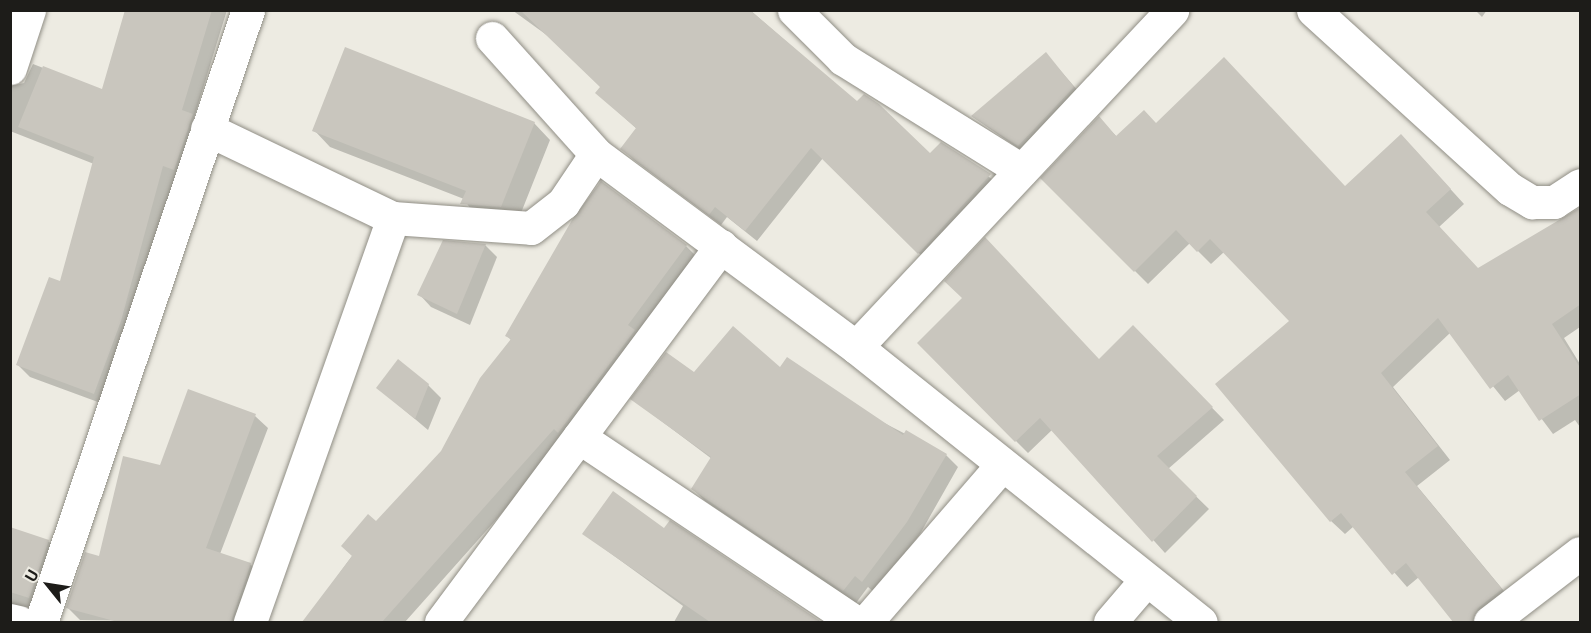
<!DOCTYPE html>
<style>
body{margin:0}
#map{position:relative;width:1591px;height:633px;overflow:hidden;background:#edebe2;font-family:Roboto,sans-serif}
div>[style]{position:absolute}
.shadow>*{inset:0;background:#0003}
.building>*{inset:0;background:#c9c6be}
.roads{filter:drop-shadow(0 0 2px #908e85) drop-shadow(0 0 2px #908e85)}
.street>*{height:33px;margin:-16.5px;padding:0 16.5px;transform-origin:16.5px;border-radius:16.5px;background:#fff}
span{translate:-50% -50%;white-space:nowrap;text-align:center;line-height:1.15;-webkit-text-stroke:5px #edebe2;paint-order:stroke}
.frame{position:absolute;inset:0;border:12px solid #1d1c19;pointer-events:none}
.north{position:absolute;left:18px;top:555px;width:60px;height:60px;-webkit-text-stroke:4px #edebe2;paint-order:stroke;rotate:300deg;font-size:16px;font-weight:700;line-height:24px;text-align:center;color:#1d1c19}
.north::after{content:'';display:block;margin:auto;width:21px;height:27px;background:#1d1c19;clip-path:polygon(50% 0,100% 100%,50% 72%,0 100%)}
</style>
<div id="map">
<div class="shadow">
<i style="clip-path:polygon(126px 10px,227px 10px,106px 405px,30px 377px,18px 365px,61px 283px,94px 164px,10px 131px,10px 86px,24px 83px,33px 64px,103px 91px)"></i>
<i style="clip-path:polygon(512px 10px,750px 10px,857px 103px,930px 155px,941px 144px,1002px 186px,930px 264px,823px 158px,757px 241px,727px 217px,721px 225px,634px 160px,622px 148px,637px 129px,597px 93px,602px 87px,548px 36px)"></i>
<i style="clip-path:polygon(1475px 10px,1487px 10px,1482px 17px)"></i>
<i style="clip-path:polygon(1046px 54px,1086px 100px,1032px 158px,973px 117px)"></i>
<i style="clip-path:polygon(1099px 118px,1117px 137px,1156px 125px,1345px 187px,1414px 149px,1464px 204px,1439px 227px,1479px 270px,1580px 208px,1580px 327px,1564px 338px,1580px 364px,1580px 427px,1575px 420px,1553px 434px,1520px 390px,1505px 401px,1450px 333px,1393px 387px,1450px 460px,1417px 486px,1514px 603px,1491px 622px,1455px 622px,1419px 577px,1407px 587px,1354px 526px,1345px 534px,1331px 521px,1292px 321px,1224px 252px,1211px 264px,1190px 243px,1148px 284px,1042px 178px)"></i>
<i style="clip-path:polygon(534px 123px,550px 140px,517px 223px,478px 220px,464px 199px,330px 147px,314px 130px)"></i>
<i style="clip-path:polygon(485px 245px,497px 257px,470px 325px,431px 307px,419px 294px)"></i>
<i style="clip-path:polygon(686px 246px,698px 258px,567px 440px,405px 622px,304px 622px,376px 523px,442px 452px,512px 341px,507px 336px)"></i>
<i style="clip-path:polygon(1133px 327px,1224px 420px,1168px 469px,1209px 509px,1165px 553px,1053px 429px,1028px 453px,919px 343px,1100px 361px)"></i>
<i style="clip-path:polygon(780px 369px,946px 455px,958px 467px,920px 534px,875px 593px,868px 587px,856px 603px,705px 501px,693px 489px,712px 459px,632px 399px,694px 374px)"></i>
<i style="clip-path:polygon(428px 385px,441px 398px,428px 430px,378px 388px)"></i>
<i style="clip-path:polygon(255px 416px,268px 428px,220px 554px,250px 564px,263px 577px,247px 622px,80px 620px,67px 607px,161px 467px)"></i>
<i style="clip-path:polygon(670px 522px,819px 622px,674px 622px,683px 606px,584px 534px,664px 531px)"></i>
<i style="clip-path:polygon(10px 528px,48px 541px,61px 553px,42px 610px,10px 617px)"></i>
</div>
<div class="building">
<i style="clip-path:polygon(125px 10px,212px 10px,182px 110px,193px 114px,174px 170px,163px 166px,121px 321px,94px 394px,16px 365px,49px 277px,60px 281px,94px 157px,18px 127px,43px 66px,102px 89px)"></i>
<i style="clip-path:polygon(520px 10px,750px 10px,857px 101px,864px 94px,879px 104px,930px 153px,941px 142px,991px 174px,918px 254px,811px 148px,745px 231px,715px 207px,709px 215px,620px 149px,636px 128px,595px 93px,600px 87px)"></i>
<i style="clip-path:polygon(345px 47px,535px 122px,501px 207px,460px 204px,466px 191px,312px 131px)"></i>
<i style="clip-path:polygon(1046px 52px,1074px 87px,1018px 146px,971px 116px)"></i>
<i style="clip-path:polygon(1224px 57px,1345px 186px,1401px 134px,1451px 189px,1426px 212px,1478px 268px,1581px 207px,1581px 304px,1552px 324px,1581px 369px,1581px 394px,1539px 421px,1508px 375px,1490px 389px,1438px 318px,1381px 373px,1438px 446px,1405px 472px,1502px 589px,1478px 608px,1472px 622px,1453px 622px,1406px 563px,1392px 575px,1341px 513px,1330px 522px,1215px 384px,1289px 321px,1210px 239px,1197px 252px,1176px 230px,1134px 272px,1040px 178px,1099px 116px,1116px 136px,1144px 110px,1156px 123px)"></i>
<i style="clip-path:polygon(601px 181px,687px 245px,628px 325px,635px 330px,558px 433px,554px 429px,382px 622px,302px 622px,352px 556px,341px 546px,368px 514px,376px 521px,441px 451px,480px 378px,511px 339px,505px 336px,572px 220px)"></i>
<i style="clip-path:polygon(985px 237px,1099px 359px,1133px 325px,1213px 407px,1157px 456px,1197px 496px,1152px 542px,1040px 418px,1015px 442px,917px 343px,962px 298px,944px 281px)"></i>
<i style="clip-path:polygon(443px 240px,486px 244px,457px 314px,417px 295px)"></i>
<i style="clip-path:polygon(733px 326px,780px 367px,787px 357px,903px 435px,906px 430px,947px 454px,907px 522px,862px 582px,855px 576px,843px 591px,691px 489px,711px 457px,630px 399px,666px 352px,694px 372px)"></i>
<i style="clip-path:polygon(398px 359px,429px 384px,415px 419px,376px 388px)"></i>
<i style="clip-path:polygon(188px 389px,256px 414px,206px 548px,251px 563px,231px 622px,118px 622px,66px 608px,85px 552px,99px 556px,123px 456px,160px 465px)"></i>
<i style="clip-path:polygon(613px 491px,664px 528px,670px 520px,820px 621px,710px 622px,582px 534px)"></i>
<i style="clip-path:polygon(10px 527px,49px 540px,29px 598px,10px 592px)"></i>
</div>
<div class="roads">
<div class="street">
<i style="left:794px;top:10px;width:69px;rotate:45deg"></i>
<i style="left:843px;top:59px;width:210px;rotate:31.9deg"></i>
<i style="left:1313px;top:10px;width:266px;rotate:42.3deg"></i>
<i style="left:1510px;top:189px;width:26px;rotate:31deg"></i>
<i style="left:1532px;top:202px;width:22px"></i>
<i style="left:1554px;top:202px;width:31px;rotate:-33deg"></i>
<i style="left:492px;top:38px;width:156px;rotate:48.1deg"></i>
<i style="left:596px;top:154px;width:324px;rotate:36.6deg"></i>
<i style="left:856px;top:347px;width:441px;rotate:38.6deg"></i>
<i style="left:10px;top:68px;width:61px;rotate:-71.9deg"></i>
<i style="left:207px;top:129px;width:206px;rotate:25.6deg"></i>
<i style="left:393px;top:218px;width:429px;rotate:109.5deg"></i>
<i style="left:393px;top:218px;width:138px;rotate:4.1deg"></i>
<i style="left:531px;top:228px;width:41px;rotate:-38deg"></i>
<i style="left:563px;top:203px;width:59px;rotate:-56deg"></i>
<i style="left:856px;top:347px;width:462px;rotate:-46.8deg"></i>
<i style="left:579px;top:437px;width:332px;rotate:33.8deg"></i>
<i style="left:10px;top:620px;width:9px;rotate:13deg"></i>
<i style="left:41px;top:622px;width:646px;rotate:-71.31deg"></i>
<i style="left:441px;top:622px;width:469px;rotate:-53.3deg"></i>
<i style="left:866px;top:622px;width:208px;rotate:-49.1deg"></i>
<i style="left:1110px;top:622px;width:55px;rotate:-49.4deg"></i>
<i style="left:1490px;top:622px;width:113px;rotate:-37.5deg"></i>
</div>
</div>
<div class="frame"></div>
<div class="north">U</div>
</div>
